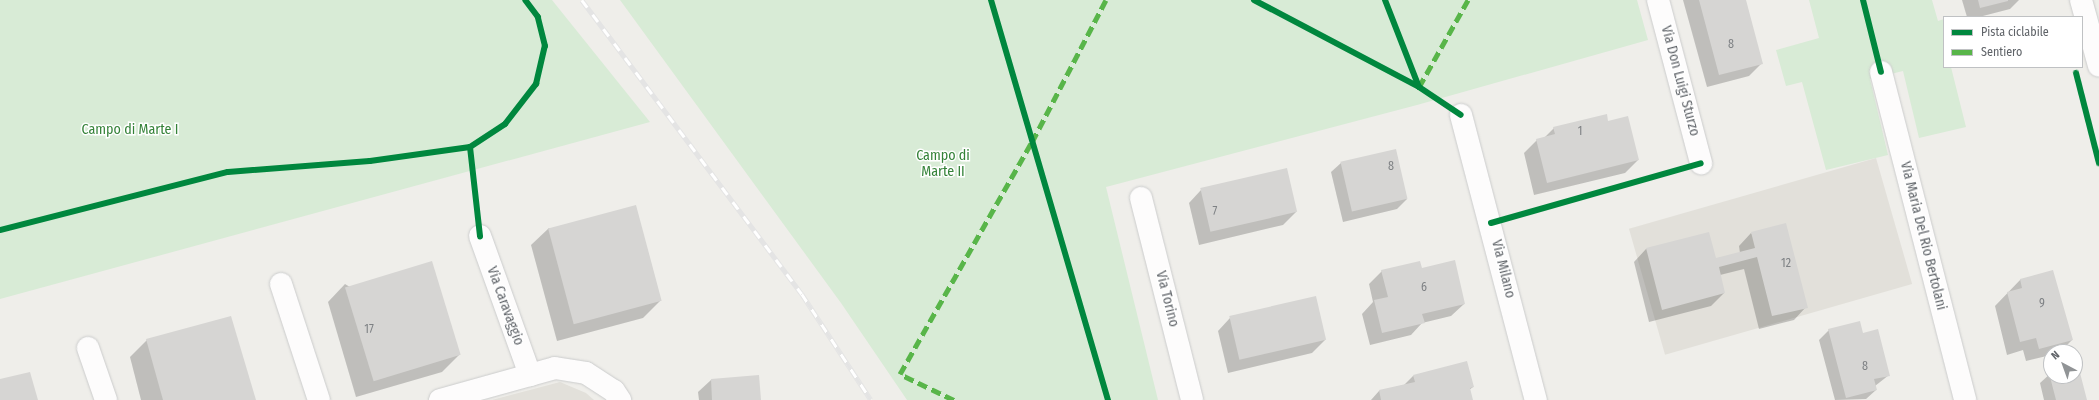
<!DOCTYPE html>
<style>
body{margin:0}
#map{position:relative;width:2099px;height:400px;overflow:hidden;background:#efeeea;font-family:"Fira Sans Condensed",sans-serif}
div>[style]{position:absolute}
.education>*{inset:0;background:#e2e0da;transform-origin:0 0}
.green>*{inset:0;background:#d8ebd6}
.shadow>*{inset:0;background:#0003}
.building>*{inset:0;background:#d6d5d3;transform-origin:0 0}
.roads{filter:drop-shadow(0 0 1px #cbcccc) drop-shadow(0 0 1px #cbcccc)}
.street>*{height:22px;margin:-11px;padding:0 11px;transform-origin:11px;border-radius:11px;background:#fdfcfc}
.rail>*{height:4.5px;margin-top:-2.25px;transform-origin:0;background:repeating-linear-gradient(90deg,#fff 0 9px,#e4e4e4 0 18px);box-sizing:border-box;border-block:1px solid #e4e4e4}
.quiet>*{height:5px;margin-top:-2.5px;transform-origin:0;background:repeating-linear-gradient(90deg,#58b549 0 10px,transparent 0 15px)}
.cycleway>*{height:6px;margin:-3px;padding:0 3px;transform-origin:3px;border-radius:3px;background:#00873e}
span{translate:-50% -50%;white-space:nowrap;text-align:center;line-height:1.15;-webkit-text-stroke:3px #fff;paint-order:stroke}
.number-label{font-size:12px;color:#7e8184}
.number-label span{-webkit-text-stroke-width:0}
.street-label{font-size:14px;color:#5f6368}
.park-label{font-size:14px;color:#348238}
.legend{position:absolute;left:1943px;top:16px;width:140px;height:52px;box-sizing:border-box;background:#fff;border:1px solid #bfc1c3;margin:0;padding:5px 7px;list-style:none;font-size:12px;color:#5f6368}
.legend li{display:flex;align-items:center;gap:8px;height:20px}
.legend b{width:20px;border:1px solid #bfc1c3}
.north{position:absolute;left:2043px;top:344px;width:40px;height:40px;box-sizing:border-box;background:#fff;border:1px solid #bfc1c3;border-radius:50%;rotate:319deg;font-size:11px;font-weight:700;line-height:16px;text-align:center;color:#5f6368}
.north::after{content:'';display:block;margin:auto;width:14px;height:18px;background:#919496;clip-path:polygon(50% 0,100% 100%,50% 72%,0 100%)}
</style>
<div id="map">
<div class="education">
<i style="left:1876px;top:158px;width:131px;height:257px;rotate:74deg"></i>
<i style="clip-path:polygon(560px 382px,586px 393px,594px 400px,492px 400px)"></i>
</div>
<div class="green">
<i style="clip-path:polygon(0 0,552px 0,650px 122px,0 299px)"></i>
<i style="clip-path:polygon(620px 0,1637px 0,1648px 40px,1417px 105px,1106px 187px,1158px 400px,907px 400px,841px 303px)"></i>
<i style="clip-path:polygon(1809px 0,1932px 0,1938px 21px,1944px 19px,1944px 67px,1951px 67px,1966px 127px,1919px 138px,1903px 71px,1870px 79px,1888px 155px,1826px 170px,1802px 82px,1786px 86px,1776px 50px,1819px 38px)"></i>
</div>
<div class="shadow">
<i style="clip-path:polygon(1683px 0,1745px 0,1762px 63px,1749px 76px,1707px 87px)"></i>
<i style="clip-path:polygon(1962px 0,2019px 0,2010px 9px,1979px 17px,1967px 17px)"></i>
<i style="clip-path:polygon(1608px 122px,1638px 160px,1625px 173px,1534px 195px,1524px 153px,1537px 140px,1544px 138px,1554px 128px)"></i>
<i style="clip-path:polygon(1341px 163px,1407px 199px,1397px 209px,1343px 222px,1331px 172px)"></i>
<i style="clip-path:polygon(1201px 190px,1296px 212px,1283px 225px,1199px 245px,1189px 203px)"></i>
<i style="clip-path:polygon(549px 228px,661px 300px,643px 318px,557px 341px,531px 245px)"></i>
<i style="clip-path:polygon(1751px 233px,1806px 307px,1794px 320px,1759px 329px,1744px 269px,1720px 275px,1724px 293px,1711px 306px,1649px 322px,1634px 262px,1646px 249px,1715px 259px,1740px 253px,1739px 246px)"></i>
<i style="clip-path:polygon(1421px 269px,1464px 304px,1451px 316px,1422px 323px,1411px 335px,1370px 345px,1362px 314px,1373px 302px,1369px 284px,1382px 271px)"></i>
<i style="clip-path:polygon(2021px 279px,2072px 340px,2060px 352px,2051px 352px,2051px 355px,2026px 361px,2023px 350px,2007px 355px,1995px 306px)"></i>
<i style="clip-path:polygon(345px 284px,459px 355px,442px 372px,356px 397px,328px 302px)"></i>
<i style="clip-path:polygon(1230px 318px,1325px 340px,1312px 353px,1228px 373px,1218px 331px)"></i>
<i style="clip-path:polygon(1829px 330px,1862px 334px,1889px 375px,1875px 386px,1876px 390px,1866px 399px,1835px 400px,1819px 340px)"></i>
<i style="clip-path:polygon(147px 340px,255px 400px,141px 400px,130px 357px)"></i>
<i style="clip-path:polygon(2075px 367px,2086px 400px,2044px 400px,2040px 383px,2051px 373px,2051px 376px,2075px 376px)"></i>
<i style="clip-path:polygon(1413px 376px,1473px 387px,1469px 390px,1472px 400px,1371px 400px,1379px 391px,1404px 385px)"></i>
<i style="clip-path:polygon(711px 380px,760px 400px,699px 400px,698px 392px)"></i>
</div>
<div class="building">
<i style="clip-path:polygon(1699px 0,1746px 0,1763px 64px,1719px 75px)"></i>
<i style="clip-path:polygon(1978px 0,2008px 0,2008px 1px,1980px 8px)"></i>
<i style="clip-path:polygon(1607px 114px,1608px 121px,1628px 116px,1639px 160px,1547px 183px,1536px 139px,1555px 134px,1553px 127px)"></i>
<i style="left:1396px;top:149px;width:51px;height:57px;rotate:77deg"></i>
<i style="left:1287px;top:168px;width:45px;height:89px;rotate:77deg"></i>
<i style="left:636px;top:205px;width:99px;height:91px;rotate:75deg"></i>
<i style="clip-path:polygon(1786px 223px,1808px 308px,1772px 316px,1757px 257px,1719px 267px,1725px 293px,1662px 310px,1646px 248px,1709px 232px,1716px 258px,1755px 248px,1751px 232px)"></i>
<i style="clip-path:polygon(1455px 260px,1465px 304px,1422px 314px,1425px 323px,1382px 333px,1374px 300px,1388px 297px,1381px 270px,1420px 261px,1422px 268px)"></i>
<i style="left:432px;top:261px;width:98px;height:91px;rotate:73deg"></i>
<i style="clip-path:polygon(2053px 270px,2073px 340px,2039px 349px,2036px 338px,2020px 342px,2007px 292px,2022px 288px,2020px 279px)"></i>
<i style="left:1316px;top:296px;width:45px;height:89px;rotate:77deg"></i>
<i style="clip-path:polygon(231px 316px,256px 400px,163px 400px,146px 339px)"></i>
<i style="clip-path:polygon(1860px 321px,1863px 333px,1878px 329px,1890px 376px,1874px 379px,1877px 390px,1846px 398px,1828px 329px)"></i>
<i style="clip-path:polygon(1467px 361px,1474px 387px,1470px 388px,1473px 400px,1381px 400px,1379px 390px,1415px 382px,1413px 375px)"></i>
<i style="clip-path:polygon(2078px 365px,2087px 400px,2056px 400px,2049px 373px,2051px 376px,2075px 376px,2075px 366px)"></i>
<i style="clip-path:polygon(30px 372px,38px 400px,0 400px,0 379px)"></i>
<i style="clip-path:polygon(759px 375px,761px 400px,712px 400px,711px 379px)"></i>
</div>
<div class="roads">
<div class="street">
<i style="left:1658px;top:0;width:169px;rotate:75.2deg"></i>
<i style="left:2081px;top:0;width:68px;rotate:74.7deg"></i>
<i style="left:1881px;top:72px;width:339px;rotate:75.6deg"></i>
<i style="left:1461px;top:115px;width:295px;rotate:75.3deg"></i>
<i style="left:1141px;top:198px;width:208px;rotate:75.8deg"></i>
<i style="left:480px;top:236px;width:148px;rotate:70.2deg"></i>
<i style="left:281px;top:284px;width:122px;rotate:71.9deg"></i>
<i style="left:88px;top:348px;width:55px;rotate:70.9deg"></i>
<i style="left:440px;top:400px;width:119px;rotate:-15.5deg"></i>
<i style="left:555px;top:368px;width:31px;rotate:9deg"></i>
<i style="left:586px;top:373px;width:33px;rotate:33deg"></i>
<i style="left:614px;top:391px;width:11px;rotate:56deg"></i>
</div>
</div>
<div class="rail">
<i style="left:582px;top:0;width:367px;rotate:53.2deg"></i>
<i style="left:802px;top:294px;width:126px;rotate:56.9deg"></i>
</div>
<div class="quiet">
<i style="left:1419px;top:87px;width:100px;rotate:-60.6deg"></i>
<i style="left:954px;top:400px;width:60px;rotate:-154.3deg"></i>
<i style="left:900px;top:374px;width:267px;rotate:-60.4deg"></i>
<i style="left:1032px;top:142px;width:160px;rotate:-62.5deg"></i>
</div>
<div class="cycleway">
<i style="left:991px;top:0;width:417px;rotate:73.7deg"></i>
<i style="left:1254px;top:0;width:187px;rotate:27.8deg"></i>
<i style="left:1385px;top:0;width:93px;rotate:68.7deg"></i>
<i style="left:1419px;top:87px;width:50px;rotate:33.7deg"></i>
<i style="left:1863px;top:0;width:74px;rotate:76deg"></i>
<i style="left:2076px;top:73px;width:93px;rotate:75.7deg"></i>
<i style="left:470px;top:147px;width:90px;rotate:83.6deg"></i>
<i style="left:1491px;top:223px;width:218px;rotate:-15.9deg"></i>
<i style="left:0;top:230px;width:235px;rotate:-14.3deg"></i>
<i style="left:228px;top:172px;width:142px;rotate:-4.4deg"></i>
<i style="left:370px;top:161px;width:101px;rotate:-8deg"></i>
<i style="left:470px;top:147px;width:42px;rotate:-33.3deg"></i>
<i style="left:505px;top:124px;width:51px;rotate:-52.2deg"></i>
<i style="left:536px;top:84px;width:39px;rotate:-77deg"></i>
<i style="left:545px;top:46px;width:30px;rotate:-104deg"></i>
<i style="left:538px;top:17px;width:21px;rotate:-127deg"></i>
</div>
<div class="number-label">
<span style="left:1731px;top:45px">8</span>
<span style="left:1580px;top:132px">1</span>
<span style="left:1391px;top:167px">8</span>
<span style="left:1215px;top:212px">7</span>
<span style="left:1786px;top:264px">12</span>
<span style="left:1424px;top:288px">6</span>
<span style="left:2042px;top:304px">9</span>
<span style="left:369px;top:330px">17</span>
<span style="left:1865px;top:367px">8</span>
</div>
<div class="street-label">
<span style="left:1680px;top:81px;rotate:75deg">Via Don Luigi Sturzo</span>
<span style="left:1923px;top:236px;rotate:76deg">Via Maria Del Rio Bertolani</span>
<span style="left:1503px;top:269px;rotate:76deg">Via Milano</span>
<span style="left:1167px;top:299px;rotate:76deg">Via Torino</span>
<span style="left:505px;top:306px;rotate:70deg">Via Caravaggio</span>
</div>
<div class="park-label">
<span style="left:130px;top:130px">Campo di Marte I</span>
<span style="left:943px;top:164px">Campo di<br>Marte II</span>
</div>
<ul class="legend">
<li><b style="height:5px;background:#00873e"></b>Pista ciclabile</li>
<li><b style="height:5px;background:#58b549"></b>Sentiero</li>
</ul>
<div class="north">N</div>
</div>
